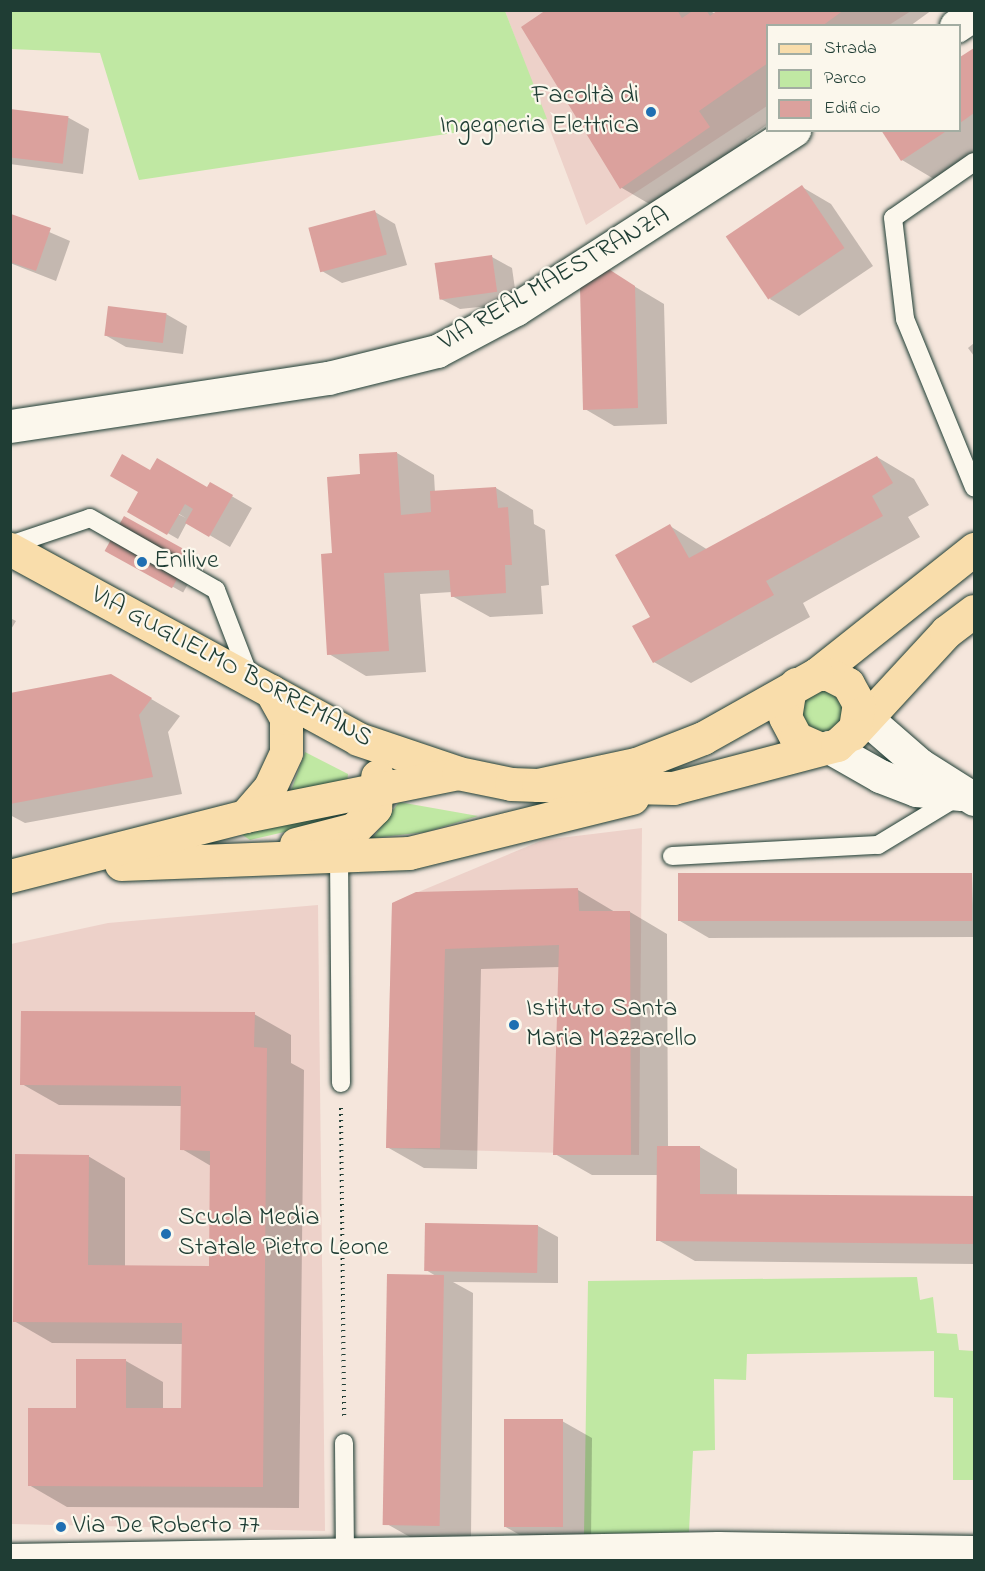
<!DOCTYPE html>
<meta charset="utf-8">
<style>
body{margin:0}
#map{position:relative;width:985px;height:1571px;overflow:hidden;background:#f5e6dc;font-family:"Indie Flower",sans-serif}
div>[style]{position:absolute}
.built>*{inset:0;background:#edd1c9}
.green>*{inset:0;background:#c0e8a3}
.round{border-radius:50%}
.shadow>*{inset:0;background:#0003;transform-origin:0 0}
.building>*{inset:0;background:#dba19d;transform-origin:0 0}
.path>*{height:4px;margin-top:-2px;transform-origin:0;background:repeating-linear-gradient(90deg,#1f3d34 0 1.5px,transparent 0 6px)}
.roads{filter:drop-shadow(0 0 2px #1f3d34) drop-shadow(0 0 2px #1f3d34)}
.lane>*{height:18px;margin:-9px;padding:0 9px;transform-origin:9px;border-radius:9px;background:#fbf7ec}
.street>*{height:33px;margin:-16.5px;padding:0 16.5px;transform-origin:16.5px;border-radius:16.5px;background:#fbf7ec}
.secondary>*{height:33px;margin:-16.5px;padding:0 16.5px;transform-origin:16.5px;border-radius:16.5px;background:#fbf7ec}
.primary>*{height:33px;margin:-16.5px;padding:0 16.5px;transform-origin:16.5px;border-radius:16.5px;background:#f9ddab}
.dots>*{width:16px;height:16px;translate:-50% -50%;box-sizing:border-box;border:3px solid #fbf7ec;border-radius:50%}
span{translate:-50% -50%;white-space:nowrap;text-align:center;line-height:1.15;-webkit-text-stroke:4.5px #fbf7ec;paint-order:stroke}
.poi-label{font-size:26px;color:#1f3d34}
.right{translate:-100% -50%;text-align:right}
.left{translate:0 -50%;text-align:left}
.street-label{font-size:26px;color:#1f3d34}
.frame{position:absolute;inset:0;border:12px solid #1f3d34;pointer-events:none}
.legend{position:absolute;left:766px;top:24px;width:195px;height:108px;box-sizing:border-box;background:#fbf7ec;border:2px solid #a3ada2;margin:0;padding:8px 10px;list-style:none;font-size:18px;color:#1f3d34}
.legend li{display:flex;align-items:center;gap:12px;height:30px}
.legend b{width:30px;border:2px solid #a3ada2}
</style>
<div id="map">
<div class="built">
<i style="clip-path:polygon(505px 11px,911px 11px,889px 25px,768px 26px,767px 106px,586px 225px)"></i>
<i style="clip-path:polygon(642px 828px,639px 1155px,386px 1148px,392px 903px,543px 840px)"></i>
<i style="clip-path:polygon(318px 905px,325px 1531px,11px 1524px,11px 944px,108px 923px)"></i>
</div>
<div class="green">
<i style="clip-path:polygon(11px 10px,505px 11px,547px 119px,139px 180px,100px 53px,11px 49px)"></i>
<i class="round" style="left:800px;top:690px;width:42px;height:42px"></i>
<i style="clip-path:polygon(305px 752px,348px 774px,347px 782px,291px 791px)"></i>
<i style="clip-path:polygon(399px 802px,478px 816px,426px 832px,373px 838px)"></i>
<i style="clip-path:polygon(335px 813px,332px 821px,250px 840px,241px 834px)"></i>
<i style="clip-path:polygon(917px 1277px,920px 1300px,933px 1297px,937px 1333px,957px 1334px,959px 1350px,974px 1351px,974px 1480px,953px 1480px,953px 1398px,934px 1397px,934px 1351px,747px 1354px,746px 1380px,714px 1379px,715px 1450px,693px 1451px,689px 1532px,584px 1534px,588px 1281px)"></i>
</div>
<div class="shadow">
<i style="clip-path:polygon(549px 10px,709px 10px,715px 14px,721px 10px,932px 10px,910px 26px,768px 26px,768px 124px,746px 139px,757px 155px,670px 216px,622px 188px,523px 27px)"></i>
<i style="clip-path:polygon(974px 50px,974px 158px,939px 182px,902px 160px,883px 130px,960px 130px,960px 59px)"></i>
<i style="clip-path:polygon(10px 110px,69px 118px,89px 129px,83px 174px,10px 164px)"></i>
<i style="clip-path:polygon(802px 187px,831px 204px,873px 266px,799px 316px,770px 299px)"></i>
<i style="clip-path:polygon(375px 212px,395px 224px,407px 265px,342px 283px,322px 271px)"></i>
<i style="clip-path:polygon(12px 216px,70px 241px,56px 281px,10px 263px)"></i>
<i style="clip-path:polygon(492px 257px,512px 268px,517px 303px,460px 309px,439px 298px)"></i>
<i style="clip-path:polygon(607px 270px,664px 304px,667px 424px,614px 426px,585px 409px)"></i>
<i style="clip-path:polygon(166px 314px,187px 326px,183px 354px,126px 347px,105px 335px)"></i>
<i style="clip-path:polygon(974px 343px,974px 356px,968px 348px)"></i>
<i style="clip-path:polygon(397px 453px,434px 475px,435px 493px,496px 488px,533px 510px,534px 524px,545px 530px,549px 585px,541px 586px,543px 614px,490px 617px,452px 596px,452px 592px,420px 594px,426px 672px,366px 676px,329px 654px,334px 554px,362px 476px)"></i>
<i style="clip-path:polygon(877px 457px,914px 479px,929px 505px,908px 517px,920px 537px,803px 603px,810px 617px,691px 683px,654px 662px,652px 617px,670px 526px,708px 550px)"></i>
<i style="clip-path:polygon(151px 472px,208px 489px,211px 484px,252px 508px,230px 547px,187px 522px,178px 539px,129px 511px,139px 495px,186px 518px,112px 475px)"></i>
<i style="left:125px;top:518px;width:87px;height:37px;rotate:29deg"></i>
<i style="clip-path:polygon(10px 618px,16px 621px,10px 631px)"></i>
<i style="clip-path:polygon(141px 693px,180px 716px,168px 732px,182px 794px,25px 823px,10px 815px,10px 695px)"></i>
<i style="clip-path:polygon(972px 874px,974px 937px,709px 938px,680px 921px)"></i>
<i style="clip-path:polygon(578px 890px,615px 912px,630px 912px,667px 934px,668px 1147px,700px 1147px,737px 1169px,737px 1196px,974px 1198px,974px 1264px,695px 1261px,658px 1240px,658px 1175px,592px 1175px,555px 1154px,560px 967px,481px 969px,477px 1169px,424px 1168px,387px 1147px,393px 904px)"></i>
<i style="clip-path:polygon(254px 1014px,291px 1035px,291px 1063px,304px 1070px,299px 1508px,67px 1507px,29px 1485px,77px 1410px,126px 1361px,163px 1382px,163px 1409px,183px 1410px,183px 1344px,52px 1343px,14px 1321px,88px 1156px,125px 1178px,125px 1267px,210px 1267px,211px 1166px,182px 1149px,182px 1106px,59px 1105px,22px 1084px)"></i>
<i style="clip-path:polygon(538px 1226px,558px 1237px,558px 1283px,453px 1282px,473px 1293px,471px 1541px,417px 1541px,387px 1524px,436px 1276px,426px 1270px)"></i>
<i style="clip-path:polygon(562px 1421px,592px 1438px,591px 1544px,534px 1543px,504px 1526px)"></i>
</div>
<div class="building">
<i style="clip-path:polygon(546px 10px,677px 10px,682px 18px,694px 10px,706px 10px,710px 16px,718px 10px,844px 10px,822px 26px,768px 26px,768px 63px,699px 111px,710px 127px,620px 189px,521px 27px)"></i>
<i style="clip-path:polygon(974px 48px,974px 113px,960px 123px,960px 57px)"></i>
<i style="left:10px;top:109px;width:59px;height:48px;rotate:7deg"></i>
<i style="clip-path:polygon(881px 130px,948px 130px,901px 161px)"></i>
<i style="left:802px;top:185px;width:76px;height:92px;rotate:56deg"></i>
<i style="left:375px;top:210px;width:46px;height:69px;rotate:75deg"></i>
<i style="clip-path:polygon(11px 214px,51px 228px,36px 271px,10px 262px)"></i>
<i style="left:492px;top:255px;width:37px;height:58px;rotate:82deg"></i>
<i style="clip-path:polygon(607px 268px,635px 286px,638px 408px,583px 410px,580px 287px)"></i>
<i style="left:108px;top:306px;width:59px;height:30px;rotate:7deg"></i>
<i style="clip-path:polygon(397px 452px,401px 515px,431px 512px,430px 491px,496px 487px,498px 508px,508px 507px,512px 565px,505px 565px,506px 593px,451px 597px,449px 570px,384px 573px,389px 651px,327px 655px,321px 554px,332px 553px,327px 477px,360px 474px,359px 454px)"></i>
<i style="clip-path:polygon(122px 454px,150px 470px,157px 458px,207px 487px,210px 482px,233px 495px,209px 537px,185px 523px,193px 509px,185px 504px,167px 535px,127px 512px,138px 492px,110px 476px)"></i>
<i style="clip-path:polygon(877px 456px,893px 483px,872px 496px,883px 516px,766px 581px,774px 595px,653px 663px,632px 626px,650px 617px,615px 555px,670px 524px,689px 558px)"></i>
<i style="left:124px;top:516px;width:77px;height:40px;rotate:29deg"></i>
<i style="clip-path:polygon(111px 674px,152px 698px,139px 715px,153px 777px,10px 804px,10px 693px)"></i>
<i style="left:678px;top:873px;width:294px;height:48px"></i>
<i style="clip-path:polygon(578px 888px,579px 911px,630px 911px,631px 1155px,553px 1155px,559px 945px,445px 949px,440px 1148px,386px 1148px,392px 903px,416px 892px)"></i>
<i style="clip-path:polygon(21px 1011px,255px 1012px,254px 1047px,267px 1048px,263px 1487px,28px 1486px,28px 1408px,76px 1408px,76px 1359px,126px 1359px,126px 1408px,181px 1408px,182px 1323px,13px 1322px,15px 1154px,89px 1155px,88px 1265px,209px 1266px,210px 1151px,180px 1150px,181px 1086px,20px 1085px)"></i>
<i style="clip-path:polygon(657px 1146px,700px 1146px,700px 1194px,974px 1196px,974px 1244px,656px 1241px)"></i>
<i style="left:425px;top:1223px;width:113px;height:48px;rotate:1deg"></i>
<i style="left:387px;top:1274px;width:57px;height:251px;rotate:1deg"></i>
<i style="left:504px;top:1419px;width:59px;height:108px"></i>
</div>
<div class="path">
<i style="left:341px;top:1108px;width:308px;rotate:89.4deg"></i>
</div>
<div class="roads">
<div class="lane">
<i style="left:974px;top:162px;width:98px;rotate:145.3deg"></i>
<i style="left:893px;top:218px;width:102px;rotate:83.2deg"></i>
<i style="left:905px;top:319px;width:182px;rotate:67.7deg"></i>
<i style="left:10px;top:545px;width:84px;rotate:-18.6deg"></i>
<i style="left:90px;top:518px;width:145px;rotate:29.7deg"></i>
<i style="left:216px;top:590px;width:94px;rotate:68.9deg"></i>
<i style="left:339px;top:856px;width:227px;rotate:89.5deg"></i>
<i style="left:672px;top:856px;width:206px;rotate:-3.1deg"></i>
<i style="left:878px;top:845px;width:95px;rotate:-31.2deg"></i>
<i style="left:344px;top:1443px;width:111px;rotate:89.5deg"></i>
</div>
<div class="street">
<i style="left:956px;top:26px;width:22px;rotate:-34deg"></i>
<i style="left:10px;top:426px;width:322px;rotate:-8.6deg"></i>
<i style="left:328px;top:378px;width:112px;rotate:-13.9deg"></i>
<i style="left:437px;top:351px;width:89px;rotate:-28deg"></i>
<i style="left:516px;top:309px;width:331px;rotate:-32.8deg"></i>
<i style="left:10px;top:1560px;width:708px;rotate:-0.97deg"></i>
<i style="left:718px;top:1548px;width:256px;rotate:0.9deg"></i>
</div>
<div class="secondary">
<i style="left:859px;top:712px;width:81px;rotate:41deg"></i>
<i style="left:920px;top:765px;width:64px;rotate:32.2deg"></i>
<i style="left:829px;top:747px;width:59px;rotate:29.6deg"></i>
<i style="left:880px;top:776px;width:39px;rotate:21deg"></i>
<i style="left:916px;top:790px;width:45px;rotate:5.1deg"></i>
</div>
<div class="primary">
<i style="left:10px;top:549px;width:396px;rotate:28.6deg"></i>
<i style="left:358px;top:739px;width:103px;rotate:18.6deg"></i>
<i style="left:817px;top:674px;width:201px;rotate:-38.5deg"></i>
<i style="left:796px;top:684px;width:11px;rotate:128deg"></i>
<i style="left:789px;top:693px;width:24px;rotate:99deg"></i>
<i style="left:785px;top:717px;width:24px;rotate:62deg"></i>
<i style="left:796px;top:738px;width:24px;rotate:24deg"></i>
<i style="left:852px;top:734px;width:139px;rotate:-47.3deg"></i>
<i style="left:946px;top:632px;width:35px;rotate:-37deg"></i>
<i style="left:245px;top:816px;width:38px;rotate:-49deg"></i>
<i style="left:270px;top:787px;width:38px;rotate:-65deg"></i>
<i style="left:286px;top:752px;width:34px;rotate:-90deg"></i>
<i style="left:286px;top:718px;width:31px;rotate:-119deg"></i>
<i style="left:296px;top:844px;width:60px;rotate:-14.5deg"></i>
<i style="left:354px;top:829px;width:30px;rotate:-45deg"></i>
<i style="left:375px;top:808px;width:32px;rotate:-86deg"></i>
<i style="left:121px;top:864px;width:288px;rotate:-2.2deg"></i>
<i style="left:409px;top:853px;width:230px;rotate:-13.9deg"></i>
<i style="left:10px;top:876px;width:243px;rotate:-14.3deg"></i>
<i style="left:245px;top:816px;width:217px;rotate:-11.4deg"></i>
<i style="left:458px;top:773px;width:54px;rotate:11.7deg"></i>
<i style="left:511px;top:784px;width:27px;rotate:2deg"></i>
<i style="left:538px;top:785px;width:135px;rotate:1.3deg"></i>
<i style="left:673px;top:788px;width:170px;rotate:-14.7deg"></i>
<i style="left:837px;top:745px;width:25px;rotate:-43deg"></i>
<i style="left:855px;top:728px;width:24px;rotate:-81deg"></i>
<i style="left:859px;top:704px;width:23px;rotate:-119deg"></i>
<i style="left:848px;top:684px;width:22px;rotate:-153deg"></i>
<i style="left:828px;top:674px;width:11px;rotate:180deg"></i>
<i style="left:817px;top:674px;width:131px;rotate:150.7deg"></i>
<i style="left:703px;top:738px;width:72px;rotate:158.8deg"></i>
<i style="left:636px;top:764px;width:100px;rotate:167.9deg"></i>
</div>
</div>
<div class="dots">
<i style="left:651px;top:112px;background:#1f6fb2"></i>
<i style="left:142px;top:562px;background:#1f6fb2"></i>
<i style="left:514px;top:1025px;background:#1f6fb2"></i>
<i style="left:166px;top:1234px;background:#1f6fb2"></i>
<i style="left:61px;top:1527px;background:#1f6fb2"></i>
</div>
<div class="poi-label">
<span class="right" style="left:639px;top:112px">Facoltà di<br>Ingegneria Elettrica</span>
<span class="left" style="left:154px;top:562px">Enilive</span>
<span class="left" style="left:526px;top:1025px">Istituto Santa<br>Maria Mazzarello</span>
<span class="left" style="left:178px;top:1234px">Scuola Media<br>Statale Pietro Leone</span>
<span class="left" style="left:73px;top:1527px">Via De Roberto 77</span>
</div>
<div class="street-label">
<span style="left:555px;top:280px;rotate:-30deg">VIA REAL MAESTRANZA</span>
<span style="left:231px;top:668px;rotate:28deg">VIA GUGLIELMO BORREMANS</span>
</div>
<div class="frame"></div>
<ul class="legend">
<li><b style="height:8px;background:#f9ddab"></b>Strada</li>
<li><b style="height:16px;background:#c0e8a3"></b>Parco</li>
<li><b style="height:16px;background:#dba19d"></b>Edificio</li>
</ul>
</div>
